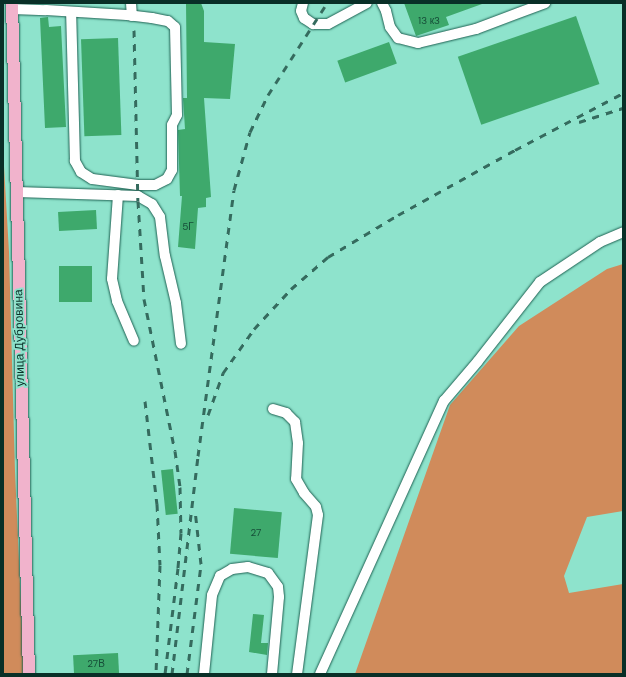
<!DOCTYPE html>
<meta charset="utf-8">
<style>
body{margin:0}
#map{position:relative;width:626px;height:677px;overflow:hidden;background:#8ee3cc;font-family:"DM Sans",sans-serif}
div>[style]{position:absolute}
.green>*{inset:0;background:#d08b5b}
.building>*{inset:0;background:#3ea96c;transform-origin:0 0}
.roads{filter:drop-shadow(0 0 1px #1e6152) drop-shadow(0 0 1px #1e6152)}
.minor>*{height:10px;margin:-5px;padding:0 5px;transform-origin:5px;border-radius:5px;background:#fff}
.major>*{height:12px;margin:-6px;padding:0 6px;transform-origin:6px;border-radius:6px;background:#f1b3cc}
.rail>*{height:3px;margin-top:-1.5px;transform-origin:0;background:repeating-linear-gradient(90deg,#356b5e 0 7px,transparent 0 14px)}
span{translate:-50% -50%;white-space:nowrap;text-align:center;line-height:1.15;-webkit-text-stroke:3.5px #8ee3cc;paint-order:stroke}
.number-label{font-size:10px;color:#164e38}
.number-label span{-webkit-text-stroke-width:0}
.street-label{font-size:12px;color:#092f27}
.frame{position:absolute;inset:0;border:4px solid #092f27;pointer-events:none}
</style>
<div id="map">
<div class="green">
<i style="clip-path:polygon(3px 149px,9px 252px,15px 471px,24px 674px,3px 674px)"></i>
<i style="clip-path:polygon(623px 264px,623px 511px,587px 517px,564px 576px,569px 593px,623px 584px,623px 674px,355px 674px,450px 405px,519px 326px,607px 269px)"></i>
</div>
<div class="building">
<i style="clip-path:polygon(186px 3px,201px 3px,204px 11px,204px 42px,235px 44px,230px 99px,204px 98px,211px 197px,206px 198px,206px 207px,198px 208px,195px 249px,178px 247px,182px 196px,180px 196px,178px 130px,185px 129px,183px 98px,187px 98px)"></i>
<i style="clip-path:polygon(404px 3px,482px 3px,482px 4px,446px 17px,449px 25px,416px 36px)"></i>
<i style="left:576px;top:16px;width:72px;height:125px;rotate:71deg"></i>
<i style="clip-path:polygon(48px 17px,49px 27px,61px 26px,66px 127px,45px 128px,40px 18px)"></i>
<i style="left:118px;top:38px;width:97px;height:37px;rotate:88deg"></i>
<i style="left:389px;top:42px;width:23px;height:55px;rotate:70deg"></i>
<i style="left:96px;top:210px;width:19px;height:38px;rotate:87deg"></i>
<i style="left:59px;top:266px;width:33px;height:36px"></i>
<i style="left:173px;top:469px;width:45px;height:12px;rotate:84deg"></i>
<i style="left:234px;top:508px;width:48px;height:46px;rotate:5deg"></i>
<i style="clip-path:polygon(253px 614px,264px 615px,261px 643px,268px 643px,267px 655px,249px 652px)"></i>
<i style="left:118px;top:653px;width:21px;height:45px;rotate:87deg"></i>
</div>
<div class="roads">
<div class="minor">
<i style="left:131px;top:3px;width:13px;rotate:86deg"></i>
<i style="left:303px;top:3px;width:8px;rotate:104deg"></i>
<i style="left:301px;top:11px;width:8px;rotate:67deg"></i>
<i style="left:304px;top:18px;width:11px;rotate:34deg"></i>
<i style="left:313px;top:24px;width:15px"></i>
<i style="left:328px;top:24px;width:44px;rotate:-28.3deg"></i>
<i style="left:382px;top:3px;width:9px;rotate:63deg"></i>
<i style="left:386px;top:11px;width:16px;rotate:76deg"></i>
<i style="left:390px;top:27px;width:14px;rotate:54deg"></i>
<i style="left:398px;top:38px;width:21px;rotate:14deg"></i>
<i style="left:418px;top:43px;width:60px;rotate:-13.6deg"></i>
<i style="left:476px;top:29px;width:74px;rotate:-20.6deg"></i>
<i style="left:12px;top:9px;width:34px;rotate:2deg"></i>
<i style="left:46px;top:10px;width:81px;rotate:3.5deg"></i>
<i style="left:127px;top:15px;width:25px;rotate:7deg"></i>
<i style="left:152px;top:18px;width:16px;rotate:11deg"></i>
<i style="left:168px;top:21px;width:9px;rotate:41deg"></i>
<i style="left:175px;top:27px;width:88px;rotate:88.7deg"></i>
<i style="left:177px;top:115px;width:11px;rotate:117deg"></i>
<i style="left:172px;top:125px;width:45px;rotate:90deg"></i>
<i style="left:172px;top:170px;width:10px;rotate:119deg"></i>
<i style="left:167px;top:179px;width:13px;rotate:153deg"></i>
<i style="left:155px;top:185px;width:17px;rotate:180deg"></i>
<i style="left:138px;top:185px;width:46px;rotate:-172.6deg"></i>
<i style="left:92px;top:179px;width:13px;rotate:-148deg"></i>
<i style="left:81px;top:172px;width:13px;rotate:-119deg"></i>
<i style="left:75px;top:161px;width:149px;rotate:-91.5deg"></i>
<i style="left:17px;top:192px;width:121px;rotate:1.9deg"></i>
<i style="left:138px;top:196px;width:16px;rotate:30deg"></i>
<i style="left:152px;top:204px;width:15px;rotate:58deg"></i>
<i style="left:160px;top:217px;width:39px;rotate:83deg"></i>
<i style="left:165px;top:256px;width:48px;rotate:76.8deg"></i>
<i style="left:176px;top:303px;width:41px;rotate:83deg"></i>
<i style="left:118px;top:195px;width:84px;rotate:94.1deg"></i>
<i style="left:112px;top:279px;width:23px;rotate:77deg"></i>
<i style="left:117px;top:301px;width:43px;rotate:67deg"></i>
<i style="left:273px;top:409px;width:14px;rotate:17deg"></i>
<i style="left:286px;top:413px;width:13px;rotate:45deg"></i>
<i style="left:295px;top:422px;width:21px;rotate:82deg"></i>
<i style="left:298px;top:443px;width:36px;rotate:93deg"></i>
<i style="left:296px;top:479px;width:16px;rotate:60deg"></i>
<i style="left:304px;top:493px;width:18px;rotate:49deg"></i>
<i style="left:316px;top:507px;width:8px;rotate:76deg"></i>
<i style="left:318px;top:515px;width:160px;rotate:97.5deg"></i>
<i style="left:204px;top:674px;width:79px;rotate:-84.2deg"></i>
<i style="left:212px;top:595px;width:21px;rotate:-67deg"></i>
<i style="left:220px;top:576px;width:14px;rotate:-30deg"></i>
<i style="left:232px;top:569px;width:16px;rotate:-7deg"></i>
<i style="left:248px;top:567px;width:21px;rotate:17deg"></i>
<i style="left:268px;top:573px;width:17px;rotate:54deg"></i>
<i style="left:278px;top:587px;width:10px;rotate:84deg"></i>
<i style="left:279px;top:597px;width:77px;rotate:95.2deg"></i>
<i style="left:320px;top:674px;width:300px;rotate:-65.6deg"></i>
<i style="left:444px;top:401px;width:52px;rotate:-49.6deg"></i>
<i style="left:478px;top:361px;width:100px;rotate:-51.9deg"></i>
<i style="left:540px;top:282px;width:72px;rotate:-33.7deg"></i>
<i style="left:600px;top:242px;width:25px;rotate:-23deg"></i>
</div>
<div class="major">
<i style="left:12px;top:3px;width:671px;rotate:88.55deg"></i>
</div>
</div>
<div class="rail">
<i style="left:134px;top:30px;width:171px;rotate:88.7deg"></i>
<i style="left:138px;top:201px;width:98px;rotate:86.5deg"></i>
<i style="left:144px;top:299px;width:155px;rotate:78.5deg"></i>
<i style="left:175px;top:451px;width:36px;rotate:82deg"></i>
<i style="left:180px;top:487px;width:46px;rotate:88.8deg"></i>
<i style="left:181px;top:533px;width:35px;rotate:95deg"></i>
<i style="left:178px;top:568px;width:107px;rotate:97deg"></i>
<i style="left:579px;top:122px;width:46px;rotate:-17.7deg"></i>
<i style="left:145px;top:401px;width:104px;rotate:83.4deg"></i>
<i style="left:157px;top:504px;width:61px;rotate:87.2deg"></i>
<i style="left:160px;top:565px;width:109px;rotate:92.1deg"></i>
<i style="left:208px;top:415px;width:45px;rotate:-70.3deg"></i>
<i style="left:223px;top:373px;width:54px;rotate:-54.8deg"></i>
<i style="left:254px;top:329px;width:54px;rotate:-47.2deg"></i>
<i style="left:291px;top:289px;width:49px;rotate:-40.9deg"></i>
<i style="left:328px;top:257px;width:82px;rotate:-31deg"></i>
<i style="left:398px;top:215px;width:134px;rotate:-29.1deg"></i>
<i style="left:515px;top:150px;width:122px;rotate:-27.8deg"></i>
<i style="left:172px;top:674px;width:220px;rotate:-83.2deg"></i>
<i style="left:198px;top:456px;width:268px;rotate:-82.3deg"></i>
<i style="left:234px;top:190px;width:60px;rotate:-74.6deg"></i>
<i style="left:250px;top:132px;width:41px;rotate:-64.1deg"></i>
<i style="left:268px;top:95px;width:109px;rotate:-57.3deg"></i>
<i style="left:187px;top:674px;width:111px;rotate:-82.7deg"></i>
<i style="left:201px;top:564px;width:54px;rotate:-96.3deg"></i>
</div>
<div class="number-label">
<span style="left:429px;top:21px">13 к3</span>
<span style="left:188px;top:227px">5Г</span>
<span style="left:256px;top:533px">27</span>
<span style="left:96px;top:664px">27В</span>
</div>
<div class="street-label">
<span style="left:20px;top:338px;rotate:-91deg">улица Дубровина</span>
</div>
<div class="frame"></div>
</div>
